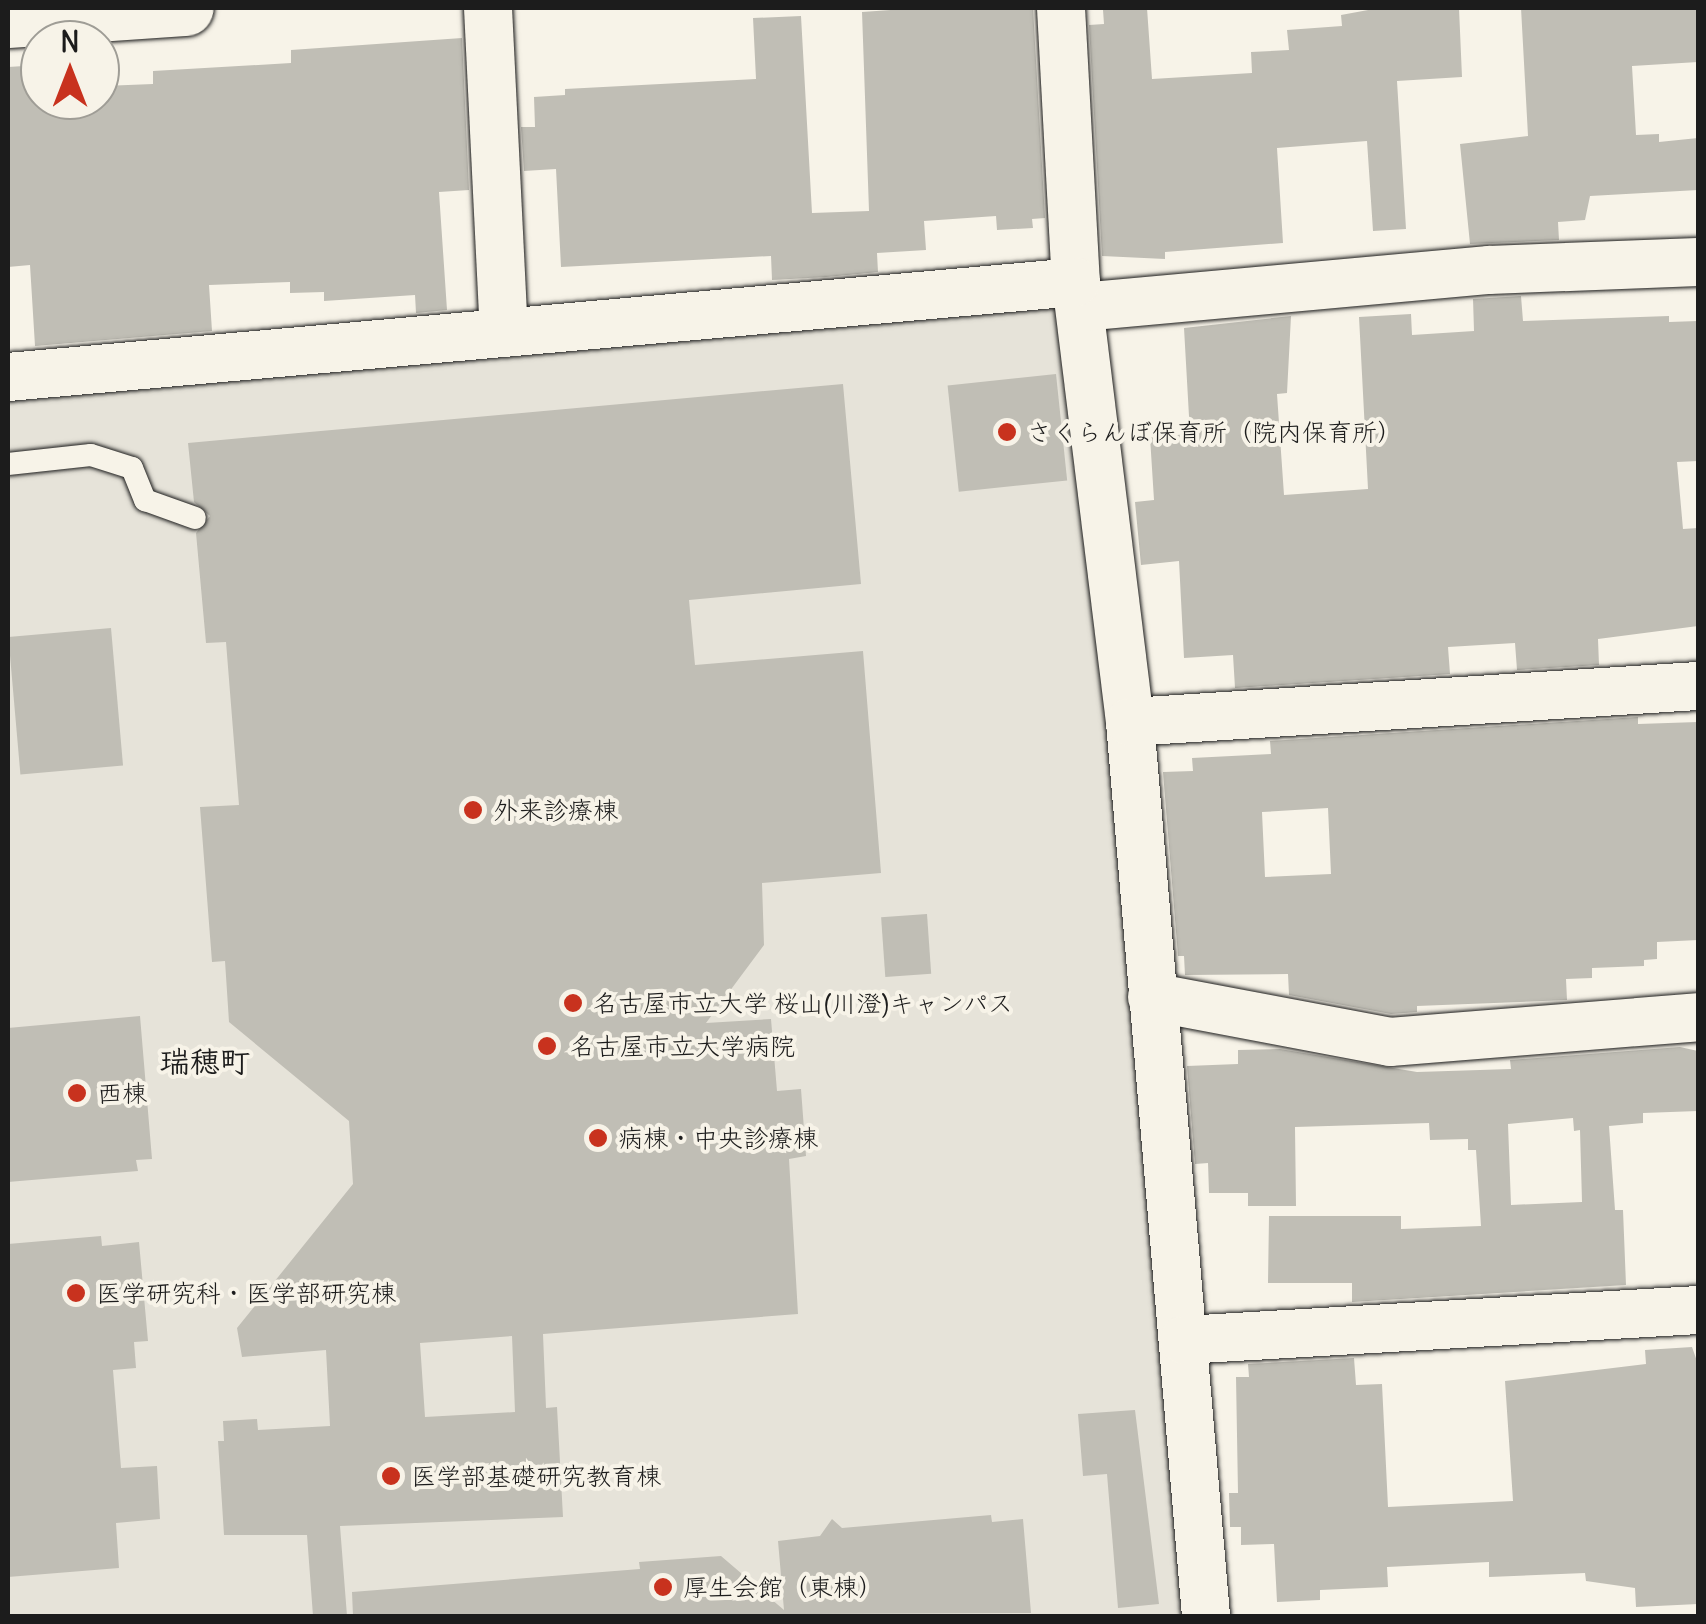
<!DOCTYPE html>
<meta charset="utf-8">
<style>
body{margin:0}
#map{position:relative;width:1706px;height:1624px;overflow:hidden;background:#f7f3e8;font-family:Delius,"Klee One",sans-serif}
div>[style]{position:absolute}
.built>*{inset:0;background:#e6e3d9}
.building>*{inset:0;background:#c0beb5;transform-origin:0 0}
.roads{filter:drop-shadow(0 0 2px #1c1c1c) drop-shadow(0 0 2px #1c1c1c)}
.service>*{height:22px;margin:-11px;padding:0 11px;transform-origin:11px;border-radius:11px;background:#f7f3e8}
.minor>*{height:48px;margin:-24px;padding:0 24px;transform-origin:24px;border-radius:24px;background:#f7f3e8}
.primary>*{height:55px;margin:-27.5px;padding:0 27.5px;transform-origin:27.5px;border-radius:27.5px;background:#f7f3e8}
.dots>*{width:28px;height:28px;translate:-50% -50%;box-sizing:border-box;border:5px solid #f7f3e8;border-radius:50%}
span{translate:-50% -50%;white-space:nowrap;text-align:center;line-height:1.15;-webkit-text-stroke:8px #f7f3e8;paint-order:stroke}
.poi-label{font-size:25px;color:#1c1c1c}
.left{translate:0 -50%;text-align:left}
.quarter-label{font-size:30px;color:#1c1c1c;font-weight:700}
.frame{position:absolute;inset:0;border:10px solid #1c1c1c;pointer-events:none}
.north{position:absolute;left:20px;top:20px;width:100px;height:100px;box-sizing:border-box;background:#f7f3e8;border:2px solid #9f9d96;border-radius:50%;rotate:0deg;font-size:28px;font-weight:700;line-height:40px;text-align:center;color:#1c1c1c}
.north::after{content:'';display:block;margin:auto;width:35px;height:45px;background:#c8321e;clip-path:polygon(50% 0,100% 100%,50% 72%,0 100%)}
</style>
<div id="map">
<div class="built">
<i style="clip-path:polygon(1060px 300px,1072px 311px,1193px 1616px,8px 1616px,8px 396px)"></i>
</div>
<div class="building">
<i style="clip-path:polygon(919px 8px,1033px 8px,1045px 218px,1032px 219px,1033px 228px,997px 230px,996px 216px,924px 221px,926px 250px,877px 253px,878px 272px,826px 277px,772px 280px,771px 256px,561px 267px,556px 169px,524px 171px,521px 127px,535px 127px,534px 97px,565px 95px,565px 89px,756px 79px,753px 18px,801px 16px,812px 213px,869px 211px,862px 12px)"></i>
<i style="clip-path:polygon(1147px 8px,1152px 79px,1252px 73px,1251px 52px,1289px 50px,1287px 30px,1342px 26px,1341px 15px,1379px 8px,1459px 8px,1462px 77px,1397px 81px,1406px 229px,1373px 231px,1367px 141px,1277px 148px,1283px 243px,1165px 252px,1165px 259px,1102px 256px,1089px 25px,1104px 24px,1103px 10px)"></i>
<i style="clip-path:polygon(1521px 8px,1698px 8px,1698px 62px,1632px 66px,1636px 135px,1659px 134px,1659px 142px,1698px 138px,1698px 190px,1590px 196px,1585px 220px,1558px 222px,1559px 240px,1470px 244px,1460px 144px,1528px 136px)"></i>
<i style="clip-path:polygon(462px 38px,469px 190px,439px 192px,447px 310px,416px 313px,415px 295px,324px 301px,324px 292px,290px 293px,290px 282px,209px 285px,212px 331px,35px 346px,30px 265px,8px 267px,8px 67px,40px 65px,40px 100px,104px 100px,103px 86px,153px 84px,153px 71px,291px 63px,291px 50px)"></i>
<i style="clip-path:polygon(1521px 296px,1523px 321px,1669px 316px,1669px 322px,1698px 321px,1698px 461px,1677px 462px,1683px 529px,1698px 528px,1698px 626px,1598px 639px,1599px 665px,1517px 670px,1515px 643px,1448px 647px,1450px 674px,1235px 688px,1233px 655px,1184px 658px,1179px 561px,1141px 565px,1135px 502px,1154px 500px,1150px 437px,1190px 434px,1184px 328px,1291px 316px,1287px 393px,1277px 394px,1284px 495px,1368px 489px,1359px 317px,1411px 314px,1412px 335px,1474px 331px,1473px 299px)"></i>
<i style="left:1056px;top:374px;width:107px;height:109px;rotate:84deg"></i>
<i style="clip-path:polygon(evenodd,843px 384px,861px 584px,689px 600px,695px 665px,863px 651px,881px 873px,762px 883px,764px 945px,706px 1023px,771px 1019px,777px 1091px,801px 1089px,806px 1156px,789px 1159px,798px 1314px,543px 1334px,546px 1408px,557px 1407px,563px 1517px,340px 1526px,347px 1616px,313px 1616px,307px 1535px,224px 1535px,218px 1441px,224px 1441px,223px 1421px,257px 1419px,258px 1430px,330px 1426px,326px 1350px,242px 1357px,237px 1328px,353px 1184px,349px 1121px,229px 1022px,225px 961px,212px 962px,200px 807px,239px 805px,226px 642px,206px 643px,196px 533px,210px 516px,194px 502px,188px 443px,843px 384px,512px 1336px,515px 1412px,425px 1417px,420px 1343px,512px 1336px)"></i>
<i style="left:111px;top:628px;width:138px;height:103px;rotate:85deg"></i>
<i style="clip-path:polygon(evenodd,1638px 717px,1638px 724px,1698px 722px,1698px 940px,1657px 942px,1657px 959px,1644px 960px,1644px 966px,1592px 968px,1592px 978px,1566px 979px,1567px 1000px,1417px 1006px,1417px 1012px,1391px 1014px,1289px 995px,1288px 974px,1185px 975px,1184px 956px,1178px 956px,1163px 772px,1193px 771px,1192px 758px,1271px 754px,1270px 741px,1638px 717px,1328px 808px,1331px 874px,1265px 877px,1262px 812px,1328px 808px)"></i>
<i style="left:927px;top:914px;width:60px;height:46px;rotate:86deg"></i>
<i style="clip-path:polygon(140px 1016px,152px 1159px,136px 1160px,138px 1171px,8px 1182px,8px 1028px)"></i>
<i style="clip-path:polygon(evenodd,1680px 1047px,1698px 1051px,1698px 1111px,1643px 1113px,1643px 1123px,1609px 1126px,1615px 1210px,1623px 1210px,1626px 1285px,1352px 1302px,1352px 1283px,1268px 1283px,1269px 1216px,1401px 1216px,1401px 1229px,1481px 1226px,1476px 1150px,1468px 1150px,1468px 1139px,1430px 1140px,1429px 1123px,1295px 1127px,1296px 1206px,1248px 1206px,1248px 1193px,1209px 1193px,1208px 1163px,1195px 1164px,1187px 1066px,1238px 1064px,1238px 1050px,1280px 1049px,1417px 1072px,1511px 1069px,1510px 1060px,1680px 1047px,1573px 1118px,1574px 1131px,1580px 1130px,1582px 1202px,1511px 1205px,1508px 1124px,1573px 1118px)"></i>
<i style="clip-path:polygon(101px 1236px,102px 1246px,139px 1242px,148px 1341px,134px 1342px,136px 1368px,113px 1370px,121px 1468px,157px 1466px,160px 1519px,116px 1523px,119px 1568px,8px 1577px,8px 1244px)"></i>
<i style="clip-path:polygon(1692px 1347px,1698px 1364px,1698px 1604px,1636px 1607px,1635px 1588px,1586px 1581px,1585px 1573px,1489px 1577px,1489px 1562px,1387px 1567px,1388px 1587px,1320px 1590px,1320px 1600px,1277px 1602px,1274px 1544px,1241px 1545px,1241px 1527px,1230px 1527px,1229px 1493px,1238px 1493px,1236px 1377px,1249px 1377px,1248px 1364px,1354px 1358px,1356px 1385px,1382px 1384px,1388px 1507px,1513px 1501px,1505px 1381px,1646px 1364px,1645px 1350px)"></i>
<i style="clip-path:polygon(1135px 1410px,1159px 1604px,1118px 1608px,1107px 1474px,1083px 1476px,1078px 1414px)"></i>
<i style="clip-path:polygon(991px 1515px,992px 1522px,1023px 1519px,1031px 1613px,353px 1616px,352px 1592px,640px 1569px,639px 1562px,721px 1556px,784px 1610px,778px 1541px,820px 1536px,832px 1519px,842px 1528px)"></i>
</div>
<div class="roads">
<div class="service">
<i style="left:8px;top:464px;width:83px;rotate:-6.2deg"></i>
<i style="left:91px;top:455px;width:43px;rotate:17.6deg"></i>
<i style="left:132px;top:468px;width:35px;rotate:68deg"></i>
<i style="left:145px;top:500px;width:53px;rotate:19.8deg"></i>
</div>
<div class="minor">
<i style="left:488px;top:8px;width:325px;rotate:87.2deg"></i>
<i style="left:1061px;top:8px;width:274px;rotate:86.9deg"></i>
<i style="left:1076px;top:282px;width:443px;rotate:83deg"></i>
<i style="left:1130px;top:722px;width:897px;rotate:85.14deg"></i>
<i style="left:1081px;top:307px;width:410px;rotate:-5.2deg"></i>
<i style="left:1489px;top:270px;width:209px;rotate:-2.2deg"></i>
<i style="left:8px;top:377px;width:1072px;rotate:-5.08deg"></i>
<i style="left:1130px;top:722px;width:569px;rotate:-3.63deg"></i>
<i style="left:1152px;top:997px;width:242px;rotate:10.7deg"></i>
<i style="left:1390px;top:1042px;width:309px;rotate:-4.6deg"></i>
<i style="left:1184px;top:1340px;width:515px;rotate:-3.34deg"></i>
</div>
<div class="primary">
<i style="left:8px;top:20px;width:178px;rotate:-3.9deg"></i>
</div>
</div>
<div class="dots">
<i style="left:1007px;top:432px;background:#c8321e"></i>
<i style="left:473px;top:810px;background:#c8321e"></i>
<i style="left:573px;top:1003px;background:#c8321e"></i>
<i style="left:547px;top:1046px;background:#c8321e"></i>
<i style="left:77px;top:1093px;background:#c8321e"></i>
<i style="left:598px;top:1138px;background:#c8321e"></i>
<i style="left:76px;top:1293px;background:#c8321e"></i>
<i style="left:391px;top:1476px;background:#c8321e"></i>
<i style="left:663px;top:1587px;background:#c8321e"></i>
</div>
<div class="poi-label">
<span class="left" style="left:1027px;top:432px">さくらんぼ保育所（院内保育所）</span>
<span class="left" style="left:493px;top:810px">外来診療棟</span>
<span class="left" style="left:593px;top:1003px">名古屋市立大学 桜山(川澄)キャンパス</span>
<span class="left" style="left:570px;top:1046px">名古屋市立大学病院</span>
<span class="left" style="left:97px;top:1093px">西棟</span>
<span class="left" style="left:618px;top:1138px">病棟・中央診療棟</span>
<span class="left" style="left:96px;top:1293px">医学研究科・医学部研究棟</span>
<span class="left" style="left:411px;top:1476px">医学部基礎研究教育棟</span>
<span class="left" style="left:683px;top:1587px">厚生会館（東棟）</span>
</div>
<div class="quarter-label">
<span style="left:205px;top:1061px">瑞穂町</span>
</div>
<div class="frame"></div>
<div class="north">N</div>
</div>
